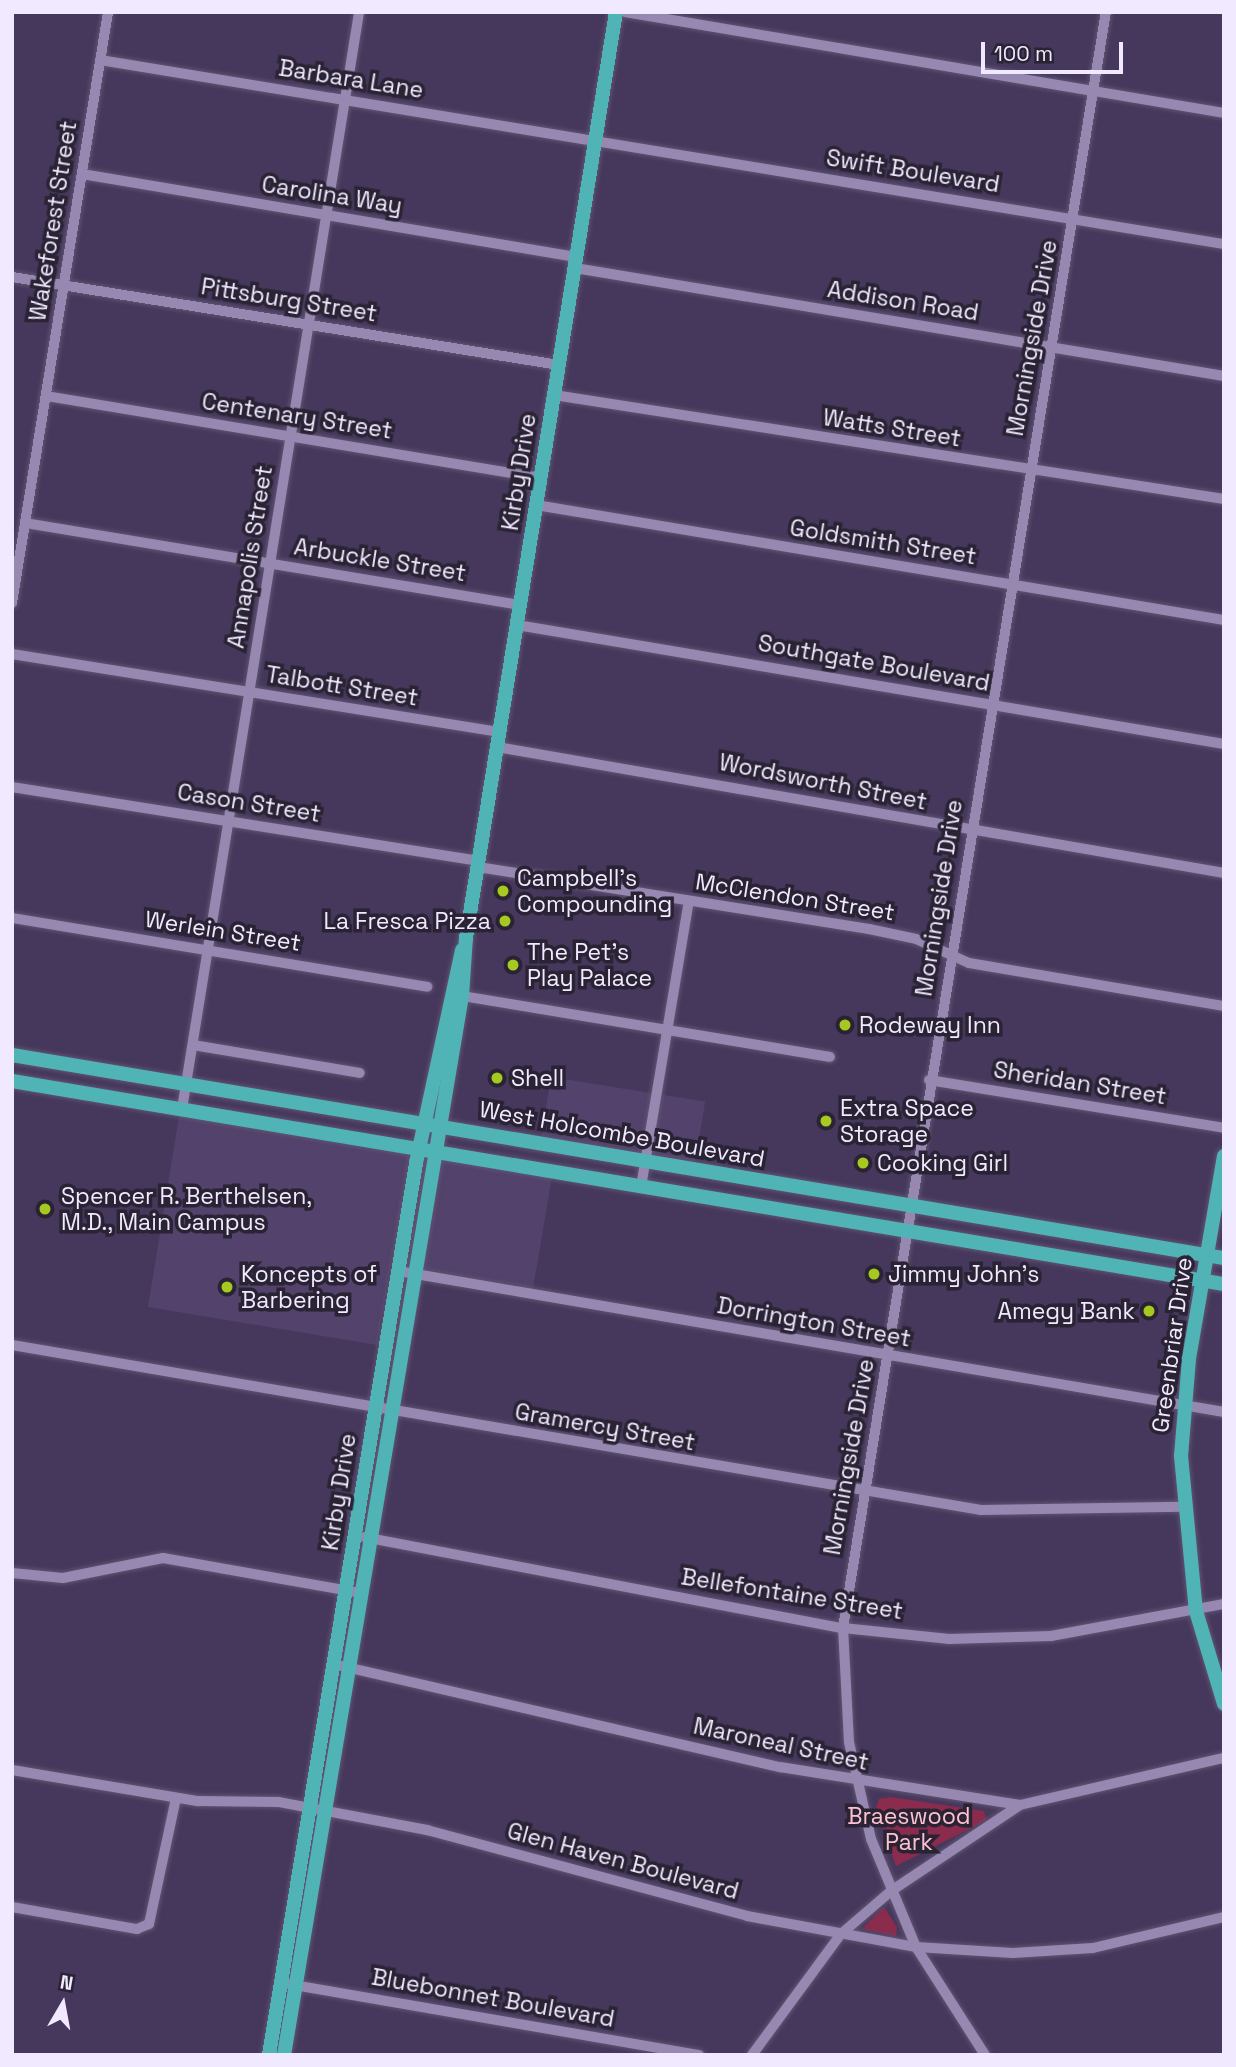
<!DOCTYPE html>
<style>
body{margin:0}
#map{position:relative;width:1236px;height:2067px;overflow:hidden;background:#46385c;font-family:"Space Grotesk",sans-serif}
div>[style]{position:absolute}
.built>*{inset:0;background:#52426c;transform-origin:0 0}
.green>*{inset:0;background:#8b2b4e}
.roads{filter:drop-shadow(0 0 2px #5f5472) drop-shadow(0 0 2px #5f5472)}
.minor>*{height:10px;margin:-5px;padding:0 5px;transform-origin:5px;border-radius:5px;background:#9688b0}
.major>*{height:14px;margin:-7px;padding:0 7px;transform-origin:7px;border-radius:7px;background:#50b4b7}
.dots>*{width:19px;height:19px;translate:-50% -50%;box-sizing:border-box;border:4px solid #292334;border-radius:50%}
span{translate:-50% -50%;white-space:nowrap;text-align:center;line-height:1.15;-webkit-text-stroke:7px #292334;paint-order:stroke}
.street-label{font-size:23px;color:#f0e9ff}
.poi-label{font-size:23px;color:#f0e9ff}
.left{translate:0 -50%;text-align:left}
.right{translate:-100% -50%;text-align:right}
.park-label{font-size:23px;color:#fdc2d1}
.frame{position:absolute;inset:0;border:14px solid #f0e9ff;pointer-events:none}
.north{position:absolute;left:28px;top:1969px;width:70px;height:70px;-webkit-text-stroke:5px #292334;paint-order:stroke;rotate:10deg;font-size:19px;font-weight:700;line-height:28px;text-align:center;color:#f0e9ff}
.north::after{content:'';display:block;margin:auto;width:24px;height:32px;background:#f0e9ff;clip-path:polygon(50% 0,100% 100%,50% 72%,0 100%)}
.scale{position:absolute;left:981px;top:42px;width:142px;height:32px;box-sizing:border-box;border:4px solid #f0e9ff;border-top:0;padding-left:9px;font-size:21px;line-height:24px;white-space:nowrap;color:#f0e9ff;-webkit-text-stroke:5px #292334;paint-order:stroke}
</style>
<div id="map">
<div class="built">
<i style="left:551px;top:1077px;width:156px;height:61px;rotate:9deg"></i>
<i style="clip-path:polygon(179px 1116px,552px 1176px,533px 1289px,391px 1263px,377px 1345px,148px 1307px)"></i>
</div>
<div class="green">
<i style="clip-path:polygon(891px 1797px,984px 1811px,987px 1820px,896px 1866px,876px 1807px,879px 1799px)"></i>
<i style="clip-path:polygon(884px 1907px,897px 1927px,896px 1936px,862px 1929px)"></i>
</div>
<div class="roads">
<div class="minor">
<i style="left:625px;top:12px;width:607px;rotate:9.57deg"></i>
<i style="left:100px;top:60px;width:1139px;rotate:9.3deg"></i>
<i style="left:82px;top:174px;width:501px;rotate:9.54deg"></i>
<i style="left:575px;top:268px;width:658px;rotate:9.45deg"></i>
<i style="left:12px;top:277px;width:554px;rotate:9.14deg"></i>
<i style="left:554px;top:395px;width:678px;rotate:8.82deg"></i>
<i style="left:46px;top:396px;width:502px;rotate:9.41deg"></i>
<i style="left:536px;top:505px;width:698px;rotate:9.49deg"></i>
<i style="left:25px;top:523px;width:502px;rotate:9.41deg"></i>
<i style="left:12px;top:603px;width:599px;rotate:-80.77deg"></i>
<i style="left:517px;top:625px;width:717px;rotate:9.55deg"></i>
<i style="left:12px;top:654px;width:494px;rotate:9.1deg"></i>
<i style="left:497px;top:747px;width:738px;rotate:9.83deg"></i>
<i style="left:12px;top:787px;width:473px;rotate:9deg"></i>
<i style="left:478px;top:867px;width:396px;rotate:9deg"></i>
<i style="left:869px;top:929px;width:48px;rotate:12deg"></i>
<i style="left:916px;top:939px;width:58px;rotate:24.4deg"></i>
<i style="left:969px;top:963px;width:259px;rotate:9.6deg"></i>
<i style="left:12px;top:918px;width:421px;rotate:9.4deg"></i>
<i style="left:456px;top:995px;width:379px;rotate:9.4deg"></i>
<i style="left:193px;top:1045px;width:169px;rotate:9.5deg"></i>
<i style="left:929px;top:1080px;width:299px;rotate:9.2deg"></i>
<i style="left:182px;top:1109px;width:1111px;rotate:-80.83deg"></i>
<i style="left:641px;top:1187px;width:290px;rotate:-80.5deg"></i>
<i style="left:398px;top:1271px;width:838px;rotate:9.69deg"></i>
<i style="left:12px;top:1345px;width:983px;rotate:9.66deg"></i>
<i style="left:981px;top:1510px;width:201px;rotate:-0.9deg"></i>
<i style="left:364px;top:1537px;width:488px;rotate:10.8deg"></i>
<i style="left:843px;top:1628px;width:107px;rotate:5.9deg"></i>
<i style="left:949px;top:1639px;width:102px;rotate:-1.7deg"></i>
<i style="left:1051px;top:1636px;width:176px;rotate:-10.5deg"></i>
<i style="left:12px;top:1573px;width:51px;rotate:5.6deg"></i>
<i style="left:63px;top:1578px;width:102px;rotate:-11.3deg"></i>
<i style="left:163px;top:1558px;width:202px;rotate:10deg"></i>
<i style="left:333px;top:1664px;width:459px;rotate:13deg"></i>
<i style="left:780px;top:1767px;width:243px;rotate:9deg"></i>
<i style="left:1020px;top:1805px;width:209px;rotate:-13deg"></i>
<i style="left:12px;top:1770px;width:189px;rotate:9.5deg"></i>
<i style="left:198px;top:1801px;width:81px;rotate:0.7deg"></i>
<i style="left:279px;top:1802px;width:151px;rotate:10.7deg"></i>
<i style="left:427px;top:1830px;width:331px;rotate:15deg"></i>
<i style="left:747px;top:1916px;width:172px;rotate:10.4deg"></i>
<i style="left:916px;top:1947px;width:97px;rotate:3.5deg"></i>
<i style="left:1013px;top:1953px;width:80px;rotate:-3.6deg"></i>
<i style="left:1093px;top:1948px;width:135px;rotate:-13.3deg"></i>
<i style="left:12px;top:1907px;width:127px;rotate:10deg"></i>
<i style="left:137px;top:1929px;width:13px;rotate:-23deg"></i>
<i style="left:149px;top:1924px;width:129px;rotate:-77.9deg"></i>
<i style="left:288px;top:1984px;width:417px;rotate:9.8deg"></i>
<i style="left:752px;top:2055px;width:150px;rotate:-53.7deg"></i>
<i style="left:841px;top:1934px;width:66px;rotate:-40.7deg"></i>
<i style="left:891px;top:1891px;width:155px;rotate:-33.7deg"></i>
<i style="left:985px;top:2055px;width:128px;rotate:-122.6deg"></i>
<i style="left:916px;top:1947px;width:117px;rotate:-112.6deg"></i>
<i style="left:871px;top:1839px;width:99px;rotate:-102.8deg"></i>
<i style="left:849px;top:1742px;width:114px;rotate:-93deg"></i>
<i style="left:843px;top:1628px;width:1637px;rotate:-80.76deg"></i>
</div>
<div class="major">
<i style="left:12px;top:1055px;width:1229px;rotate:9.51deg"></i>
<i style="left:12px;top:1081px;width:1229px;rotate:9.51deg"></i>
<i style="left:1224px;top:1156px;width:206px;rotate:99.8deg"></i>
<i style="left:1189px;top:1359px;width:97px;rotate:94.7deg"></i>
<i style="left:1181px;top:1456px;width:156px;rotate:84.5deg"></i>
<i style="left:1196px;top:1611px;width:97px;rotate:73.2deg"></i>
<i style="left:269px;top:2055px;width:904px;rotate:-80.64deg"></i>
<i style="left:416px;top:1163px;width:218px;rotate:-77.8deg"></i>
<i style="left:284px;top:2055px;width:1074px;rotate:-80.46deg"></i>
<i style="left:462px;top:996px;width:58px;rotate:-86.1deg"></i>
<i style="left:466px;top:938px;width:938px;rotate:-80.8deg"></i>
</div>
</div>
<div class="dots">
<i style="left:503px;top:891px;background:#a6c821"></i>
<i style="left:505px;top:921px;background:#a6c821"></i>
<i style="left:513px;top:965px;background:#a6c821"></i>
<i style="left:845px;top:1025px;background:#a6c821"></i>
<i style="left:497px;top:1078px;background:#a6c821"></i>
<i style="left:826px;top:1121px;background:#a6c821"></i>
<i style="left:863px;top:1163px;background:#a6c821"></i>
<i style="left:45px;top:1209px;background:#a6c821"></i>
<i style="left:874px;top:1274px;background:#a6c821"></i>
<i style="left:227px;top:1287px;background:#a6c821"></i>
<i style="left:1149px;top:1311px;background:#a6c821"></i>
</div>
<div class="street-label">
<span style="left:351px;top:79px;rotate:9deg">Barbara Lane</span>
<span style="left:913px;top:171px;rotate:9deg">Swift Boulevard</span>
<span style="left:332px;top:195px;rotate:9deg">Carolina Way</span>
<span style="left:53px;top:221px;rotate:-81deg">Wakeforest Street</span>
<span style="left:289px;top:300px;rotate:9deg">Pittsburg Street</span>
<span style="left:903px;top:301px;rotate:9deg">Addison Road</span>
<span style="left:1032px;top:338px;rotate:-80deg">Morningside Drive</span>
<span style="left:297px;top:416px;rotate:9deg">Centenary Street</span>
<span style="left:892px;top:428px;rotate:9deg">Watts Street</span>
<span style="left:519px;top:472px;rotate:-81deg">Kirby Drive</span>
<span style="left:883px;top:542px;rotate:9deg">Goldsmith Street</span>
<span style="left:250px;top:557px;rotate:-81deg">Annapolis Street</span>
<span style="left:380px;top:560px;rotate:9deg">Arbuckle Street</span>
<span style="left:874px;top:663px;rotate:10deg">Southgate Boulevard</span>
<span style="left:342px;top:686px;rotate:9deg">Talbott Street</span>
<span style="left:823px;top:782px;rotate:11deg">Wordsworth Street</span>
<span style="left:249px;top:803px;rotate:9deg">Cason Street</span>
<span style="left:795px;top:897px;rotate:9deg">McClendon Street</span>
<span style="left:939px;top:898px;rotate:-81deg">Morningside Drive</span>
<span style="left:223px;top:931px;rotate:9deg">Werlein Street</span>
<span style="left:1080px;top:1083px;rotate:9deg">Sheridan Street</span>
<span style="left:622px;top:1134px;rotate:10deg">West Holcombe Boulevard</span>
<span style="left:814px;top:1322px;rotate:10deg">Dorrington Street</span>
<span style="left:1172px;top:1345px;rotate:-82deg">Greenbriar Drive</span>
<span style="left:605px;top:1427px;rotate:10deg">Gramercy Street</span>
<span style="left:849px;top:1457px;rotate:-80deg">Morningside Drive</span>
<span style="left:339px;top:1492px;rotate:-81deg">Kirby Drive</span>
<span style="left:792px;top:1594px;rotate:9deg">Bellefontaine Street</span>
<span style="left:781px;top:1744px;rotate:12deg">Maroneal Street</span>
<span style="left:623px;top:1861px;rotate:15deg">Glen Haven Boulevard</span>
<span style="left:493px;top:1998px;rotate:10deg">Bluebonnet Boulevard</span>
</div>
<div class="poi-label">
<span class="left" style="left:517px;top:891px">Campbell's<br>Compounding</span>
<span class="right" style="left:491px;top:921px">La Fresca Pizza</span>
<span class="left" style="left:527px;top:965px">The Pet's<br>Play Palace</span>
<span class="left" style="left:859px;top:1025px">Rodeway Inn</span>
<span class="left" style="left:511px;top:1078px">Shell</span>
<span class="left" style="left:840px;top:1121px">Extra Space<br>Storage</span>
<span class="left" style="left:877px;top:1163px">Cooking Girl</span>
<span class="left" style="left:61px;top:1209px">Spencer R. Berthelsen,<br>M.D., Main Campus</span>
<span class="left" style="left:241px;top:1287px">Koncepts of<br>Barbering</span>
<span class="left" style="left:888px;top:1274px">Jimmy John's</span>
<span class="right" style="left:1135px;top:1311px">Amegy Bank</span>
</div>
<div class="park-label">
<span style="left:909px;top:1829px">Braeswood<br>Park</span>
</div>
<div class="frame"></div>
<div class="north">N</div>
<div class="scale">100 m</div>
</div>
